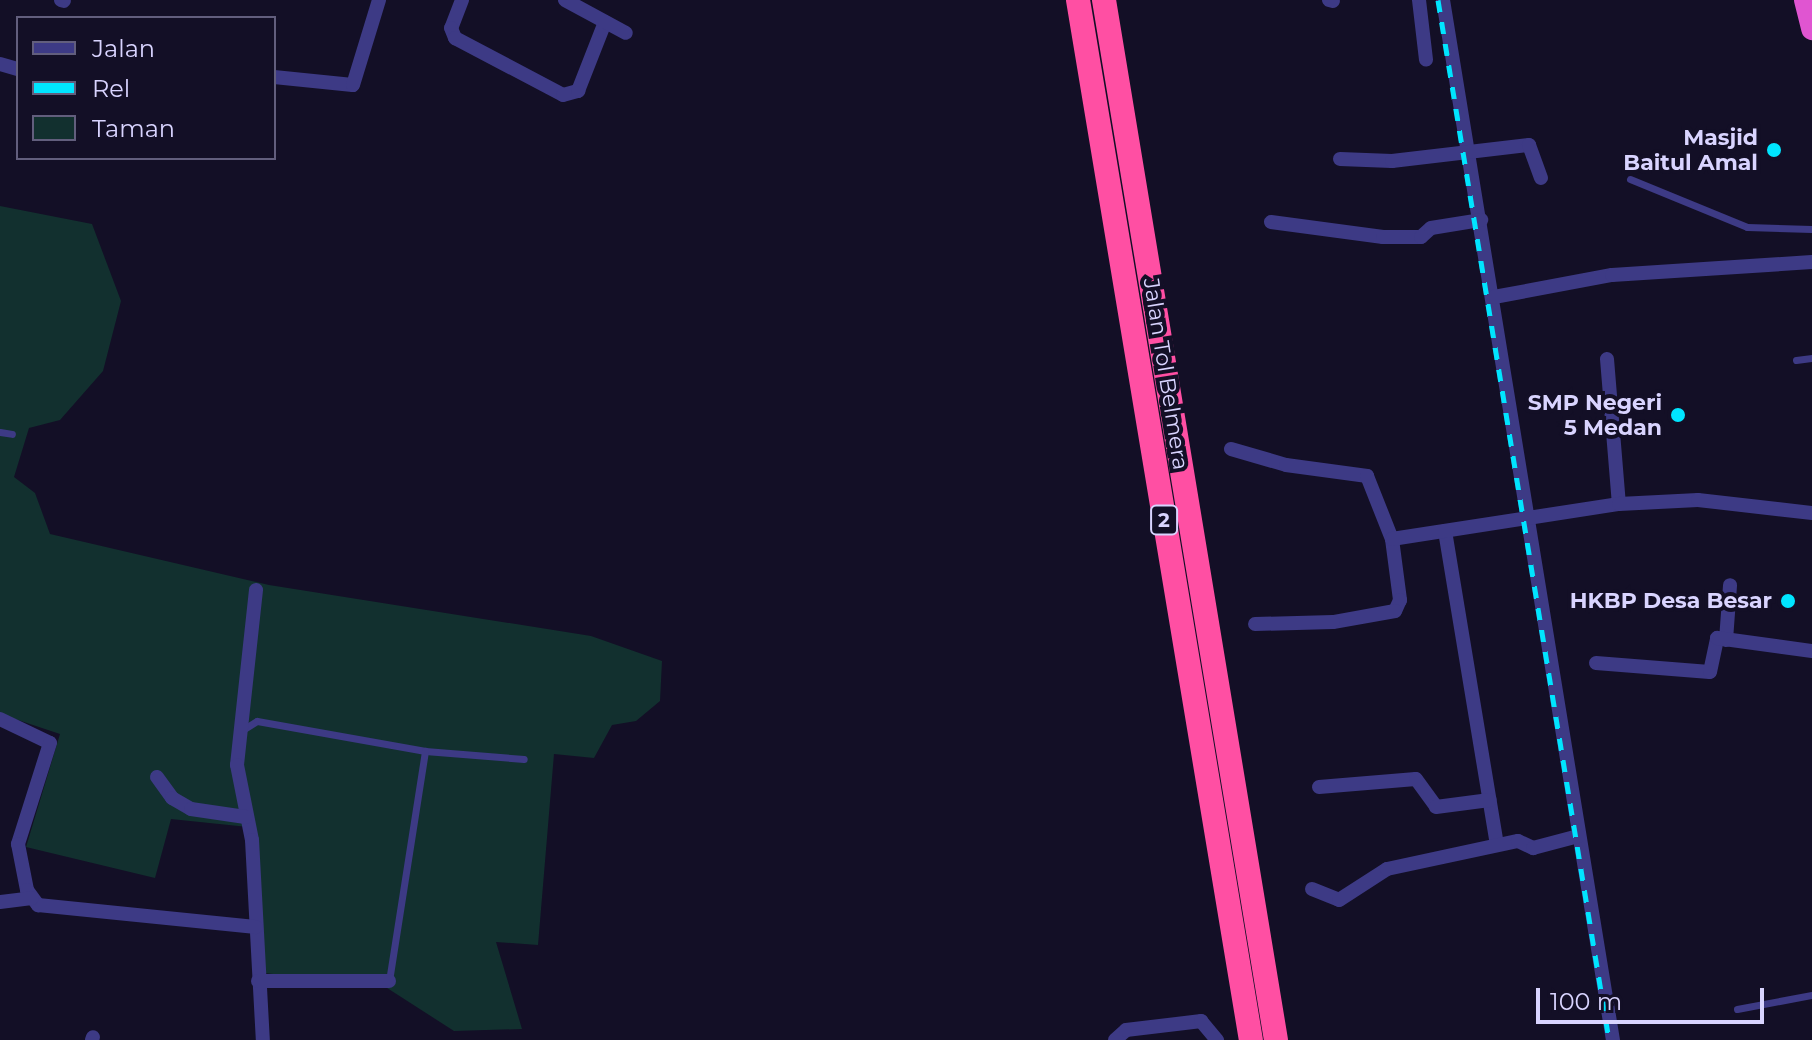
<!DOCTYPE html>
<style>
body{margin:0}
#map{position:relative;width:1812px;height:1040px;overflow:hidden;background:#130f26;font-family:Montserrat,sans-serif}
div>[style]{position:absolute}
.green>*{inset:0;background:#12302f}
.service>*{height:7px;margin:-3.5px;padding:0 3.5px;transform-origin:3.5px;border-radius:3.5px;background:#3d3a85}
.minor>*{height:14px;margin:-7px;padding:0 7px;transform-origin:7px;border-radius:7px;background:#3d3a85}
.trunk>*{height:22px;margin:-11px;padding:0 11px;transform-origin:11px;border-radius:11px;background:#e055d1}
.motorway>*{height:24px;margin:-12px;padding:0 12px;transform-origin:12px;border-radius:12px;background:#ff4fa3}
.rail>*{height:5px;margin-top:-2.5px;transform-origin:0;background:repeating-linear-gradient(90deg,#00e5ff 0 12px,transparent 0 22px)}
.dots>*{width:22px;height:22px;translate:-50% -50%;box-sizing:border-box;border:4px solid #130f26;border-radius:50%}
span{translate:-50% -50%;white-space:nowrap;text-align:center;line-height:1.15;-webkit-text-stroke:8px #130f26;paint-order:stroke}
.shield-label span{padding:2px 6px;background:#130f26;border:2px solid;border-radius:6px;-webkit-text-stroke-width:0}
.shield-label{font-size:20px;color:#d9d4ff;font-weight:700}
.poi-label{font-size:22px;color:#d9d4ff;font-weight:700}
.right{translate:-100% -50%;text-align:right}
.street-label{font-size:22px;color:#d9d4ff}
.legend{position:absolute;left:16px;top:16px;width:260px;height:144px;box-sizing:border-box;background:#130f26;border:2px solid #625e7d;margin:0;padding:10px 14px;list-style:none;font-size:24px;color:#d9d4ff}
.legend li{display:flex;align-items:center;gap:16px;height:40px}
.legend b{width:40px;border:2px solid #625e7d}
.scale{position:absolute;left:1536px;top:988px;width:228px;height:36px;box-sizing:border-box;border:4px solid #d9d4ff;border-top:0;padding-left:10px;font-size:24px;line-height:28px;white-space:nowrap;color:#d9d4ff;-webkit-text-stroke:6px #130f26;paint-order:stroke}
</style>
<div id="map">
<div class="green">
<i style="clip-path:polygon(0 206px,92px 224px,121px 301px,103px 371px,60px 420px,29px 428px,14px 477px,35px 493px,50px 534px,269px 585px,591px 636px,662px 661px,660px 701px,636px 721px,612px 725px,594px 758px,554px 754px,538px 945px,496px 942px,522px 1029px,454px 1031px,384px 986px,264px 973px,248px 827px,171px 819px,155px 878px,26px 847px,60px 734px,0 714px)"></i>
</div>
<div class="service">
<i style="left:1630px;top:179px;width:126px;rotate:22.3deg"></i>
<i style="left:1747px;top:227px;width:65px;rotate:1.8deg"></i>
<i style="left:1796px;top:360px;width:16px;rotate:-7deg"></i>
<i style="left:0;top:432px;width:12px;rotate:9deg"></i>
<i style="left:244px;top:729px;width:15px;rotate:-32deg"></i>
<i style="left:257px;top:721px;width:171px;rotate:10.1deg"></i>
<i style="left:425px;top:751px;width:99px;rotate:4.6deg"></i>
<i style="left:389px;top:981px;width:233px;rotate:-81.1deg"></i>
<i style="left:1737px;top:1009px;width:76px;rotate:-10.6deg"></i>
</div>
<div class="minor">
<i style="left:61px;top:0;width:3px;rotate:18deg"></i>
<i style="left:462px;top:0;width:30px;rotate:111deg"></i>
<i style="left:451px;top:28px;width:11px;rotate:68deg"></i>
<i style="left:455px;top:38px;width:122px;rotate:27.8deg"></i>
<i style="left:563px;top:95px;width:16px;rotate:-15deg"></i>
<i style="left:578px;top:91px;width:74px;rotate:-68.6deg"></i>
<i style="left:565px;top:0;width:69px;rotate:28.4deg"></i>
<i style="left:1329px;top:0;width:4px;rotate:14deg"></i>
<i style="left:1419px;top:0;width:60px;rotate:83.3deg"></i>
<i style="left:1443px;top:0;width:1054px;rotate:80.72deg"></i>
<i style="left:0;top:64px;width:19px;rotate:16deg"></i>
<i style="left:274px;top:77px;width:79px;rotate:5.8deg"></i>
<i style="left:353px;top:85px;width:89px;rotate:-73deg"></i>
<i style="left:1340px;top:159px;width:52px;rotate:2.2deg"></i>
<i style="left:1392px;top:161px;width:138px;rotate:-6.7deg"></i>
<i style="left:1529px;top:145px;width:35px;rotate:70deg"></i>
<i style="left:1271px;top:222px;width:113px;rotate:7.6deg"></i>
<i style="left:1383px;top:237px;width:38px"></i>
<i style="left:1421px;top:237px;width:13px;rotate:-42deg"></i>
<i style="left:1431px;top:228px;width:51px;rotate:-9.1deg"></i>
<i style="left:1494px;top:297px;width:120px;rotate:-10.6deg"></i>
<i style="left:1612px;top:275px;width:200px;rotate:-3.7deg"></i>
<i style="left:1607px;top:359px;width:145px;rotate:85.3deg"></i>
<i style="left:1231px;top:449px;width:57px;rotate:16.2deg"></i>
<i style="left:1286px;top:465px;width:82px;rotate:7.7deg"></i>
<i style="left:1367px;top:476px;width:68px;rotate:68.4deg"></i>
<i style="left:1392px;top:539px;width:62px;rotate:82.5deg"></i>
<i style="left:1400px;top:600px;width:12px;rotate:114deg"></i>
<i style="left:1395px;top:611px;width:63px;rotate:169.9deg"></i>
<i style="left:1333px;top:622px;width:78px;rotate:178.5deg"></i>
<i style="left:1445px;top:531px;width:318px;rotate:80.6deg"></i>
<i style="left:1392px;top:539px;width:230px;rotate:-8.8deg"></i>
<i style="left:1619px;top:504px;width:79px;rotate:-2.9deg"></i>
<i style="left:1698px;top:500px;width:115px;rotate:6.5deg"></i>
<i style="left:256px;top:590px;width:176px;rotate:96.2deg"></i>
<i style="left:237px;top:765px;width:76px;rotate:78.7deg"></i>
<i style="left:252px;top:840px;width:200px;rotate:86.9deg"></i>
<i style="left:1726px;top:640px;width:55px;rotate:-85.8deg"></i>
<i style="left:1596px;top:663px;width:114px;rotate:4.5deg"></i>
<i style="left:1710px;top:672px;width:35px;rotate:-78deg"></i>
<i style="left:1717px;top:638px;width:96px;rotate:7.8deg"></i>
<i style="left:0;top:719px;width:55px;rotate:25.6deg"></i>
<i style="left:50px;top:743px;width:106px;rotate:107.6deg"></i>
<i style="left:18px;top:844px;width:47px;rotate:78.9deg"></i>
<i style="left:27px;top:890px;width:19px;rotate:54deg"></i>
<i style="left:38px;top:905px;width:219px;rotate:5.8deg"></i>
<i style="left:157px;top:777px;width:26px;rotate:54deg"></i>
<i style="left:172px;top:798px;width:22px;rotate:30deg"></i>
<i style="left:191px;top:809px;width:55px;rotate:8.4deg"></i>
<i style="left:1319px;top:787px;width:97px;rotate:-4.7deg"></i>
<i style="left:1416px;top:779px;width:34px;rotate:54deg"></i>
<i style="left:1436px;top:807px;width:54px;rotate:-7.4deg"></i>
<i style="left:1312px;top:889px;width:29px;rotate:22deg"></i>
<i style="left:1339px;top:900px;width:57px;rotate:-32.9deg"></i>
<i style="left:1387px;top:869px;width:134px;rotate:-12.1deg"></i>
<i style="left:1518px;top:841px;width:17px;rotate:25deg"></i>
<i style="left:1533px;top:848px;width:47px;rotate:-14.9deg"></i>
<i style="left:0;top:902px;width:32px;rotate:-7deg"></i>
<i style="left:258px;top:981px;width:131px"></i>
<i style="left:92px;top:1040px;width:3px;rotate:-72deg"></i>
<i style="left:1115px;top:1040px;width:15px;rotate:-42deg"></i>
<i style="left:1126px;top:1030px;width:76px;rotate:-6.8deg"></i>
<i style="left:1201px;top:1021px;width:25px;rotate:50deg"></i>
</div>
<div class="trunk">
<i style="left:1805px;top:0;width:30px;rotate:76deg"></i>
</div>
<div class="motorway">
<i style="left:1078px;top:0;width:1054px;rotate:80.56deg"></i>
<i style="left:1104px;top:0;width:1054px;rotate:80.61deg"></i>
</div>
<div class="rail">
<i style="left:1438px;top:0;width:1054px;rotate:80.66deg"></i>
</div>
<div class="dots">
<i style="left:1774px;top:150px;background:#00e5ff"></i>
<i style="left:1678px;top:415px;background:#00e5ff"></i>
<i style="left:1788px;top:601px;background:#00e5ff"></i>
</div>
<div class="shield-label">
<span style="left:1164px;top:520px">2</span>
</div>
<div class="poi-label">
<span class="right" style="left:1758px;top:150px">Masjid<br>Baitul Amal</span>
<span class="right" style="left:1662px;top:415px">SMP Negeri<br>5 Medan</span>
<span class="right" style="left:1772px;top:601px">HKBP Desa Besar</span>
</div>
<div class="street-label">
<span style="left:1166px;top:374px;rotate:81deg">Jalan Tol Belmera</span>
</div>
<ul class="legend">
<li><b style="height:10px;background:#3d3a85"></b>Jalan</li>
<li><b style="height:10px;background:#00e5ff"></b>Rel</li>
<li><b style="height:22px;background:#12302f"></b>Taman</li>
</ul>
<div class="scale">100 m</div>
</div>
